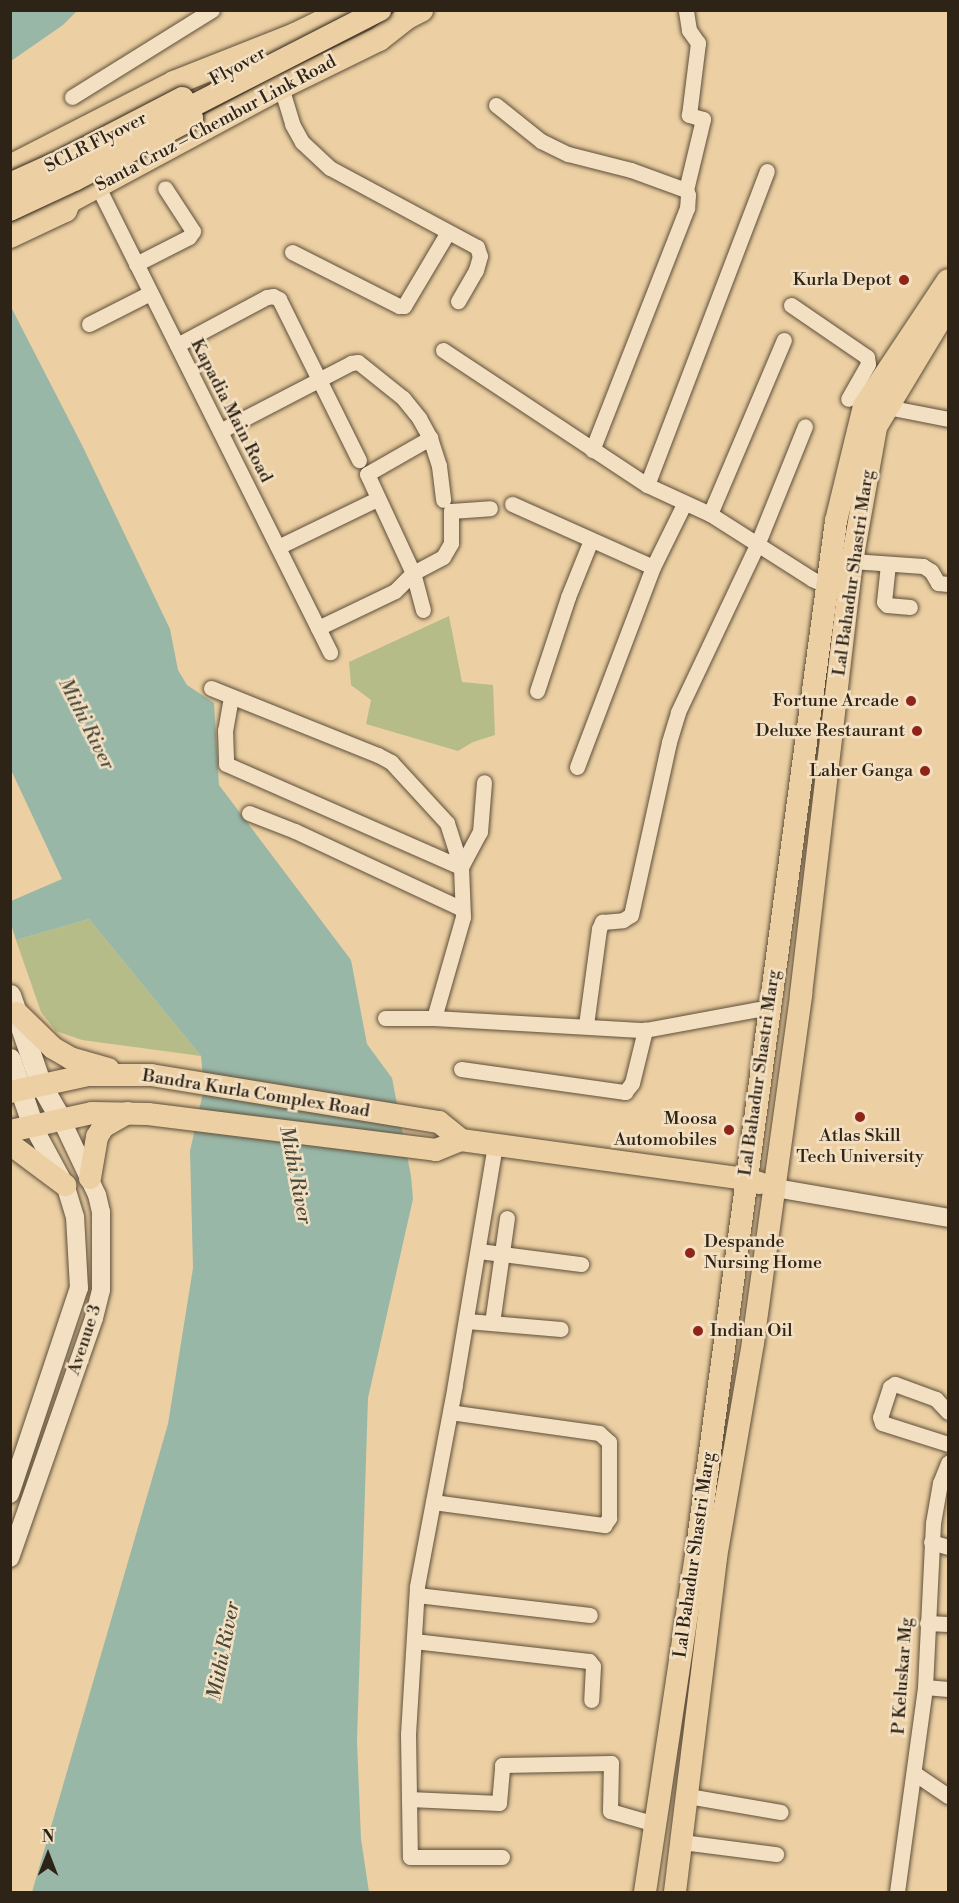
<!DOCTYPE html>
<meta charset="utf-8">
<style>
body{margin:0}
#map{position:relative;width:959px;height:1903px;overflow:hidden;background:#ecd0a3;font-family:"Libre Bodoni",serif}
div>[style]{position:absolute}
.green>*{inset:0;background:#b5bc88}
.water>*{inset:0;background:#99b7a7}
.roads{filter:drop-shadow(0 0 2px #5e4e3a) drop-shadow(0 0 2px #5e4e3a)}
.minor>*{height:15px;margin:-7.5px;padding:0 7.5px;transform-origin:7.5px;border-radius:7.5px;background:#f3e0c3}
.tertiary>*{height:18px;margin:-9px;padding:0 9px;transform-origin:9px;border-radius:9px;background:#f3e0c3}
.secondary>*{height:21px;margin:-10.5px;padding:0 10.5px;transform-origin:10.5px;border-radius:10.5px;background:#f3e0c3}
.primary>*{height:22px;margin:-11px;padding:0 11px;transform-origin:11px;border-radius:11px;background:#ecd0a3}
.trunk>*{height:24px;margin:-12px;padding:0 12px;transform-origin:12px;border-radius:12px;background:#ecd0a3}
.bridges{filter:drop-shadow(0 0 2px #2e2317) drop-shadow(0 0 2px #2e2317)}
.primary-bridge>*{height:22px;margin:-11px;padding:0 11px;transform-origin:11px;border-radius:11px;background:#ecd0a3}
.trunk-bridge>*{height:24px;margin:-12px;padding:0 12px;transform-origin:12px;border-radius:12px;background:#ecd0a3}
.dots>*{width:16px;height:16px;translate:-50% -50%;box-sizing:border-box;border:3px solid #f3e0c3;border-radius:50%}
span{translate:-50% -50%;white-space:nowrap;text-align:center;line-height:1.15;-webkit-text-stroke:5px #f3e0c3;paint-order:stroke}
.street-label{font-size:18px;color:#2e2317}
.poi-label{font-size:18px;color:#2e2317}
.right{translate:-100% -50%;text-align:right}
.left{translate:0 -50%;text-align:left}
.water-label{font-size:20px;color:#49483b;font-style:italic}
.frame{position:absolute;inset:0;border:12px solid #2e2317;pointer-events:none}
.north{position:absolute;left:18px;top:1825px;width:60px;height:60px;-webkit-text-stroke:4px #f3e0c3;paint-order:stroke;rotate:0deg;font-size:16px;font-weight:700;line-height:24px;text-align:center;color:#2e2317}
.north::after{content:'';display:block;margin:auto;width:21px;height:27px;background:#2e2317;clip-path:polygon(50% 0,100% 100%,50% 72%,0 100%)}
</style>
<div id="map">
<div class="green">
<i style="clip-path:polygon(449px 616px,462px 682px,493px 685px,495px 735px,473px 742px,458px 751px,366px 724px,371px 700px,351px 685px,349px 662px)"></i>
<i style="clip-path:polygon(89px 919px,201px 1056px,82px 1040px,56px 1031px,41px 1012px,16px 940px)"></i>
</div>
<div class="water">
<i style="clip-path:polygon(11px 10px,77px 10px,77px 11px,63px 25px,11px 61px)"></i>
<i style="clip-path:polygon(10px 305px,82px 445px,170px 629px,178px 670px,187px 685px,214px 703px,219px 785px,351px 960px,367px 1044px,392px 1078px,411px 1176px,413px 1199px,368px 1398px,357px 1741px,361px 1839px,369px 1892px,32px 1892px,168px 1424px,193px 1268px,190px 1151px,204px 1088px,201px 1056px,89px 919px,16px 940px,11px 924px,11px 901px,62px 879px,11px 770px)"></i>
</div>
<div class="roads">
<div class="minor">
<i style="left:281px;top:87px;width:39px;rotate:73deg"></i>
<i style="left:292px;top:124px;width:21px;rotate:61deg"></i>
<i style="left:302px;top:142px;width:38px;rotate:43deg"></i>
<i style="left:330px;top:168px;width:167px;rotate:28.3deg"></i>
<i style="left:477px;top:247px;width:9px;rotate:72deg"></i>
<i style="left:480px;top:256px;width:15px;rotate:106deg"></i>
<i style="left:476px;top:270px;width:36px;rotate:120deg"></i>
<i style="left:72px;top:97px;width:165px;rotate:-31.9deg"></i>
<i style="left:496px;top:105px;width:58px;rotate:38.7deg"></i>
<i style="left:541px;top:141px;width:30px;rotate:26deg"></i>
<i style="left:568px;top:154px;width:65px;rotate:14.3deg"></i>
<i style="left:631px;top:170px;width:59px;rotate:20deg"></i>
<i style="left:686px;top:190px;width:5px;rotate:68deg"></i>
<i style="left:688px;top:195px;width:13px;rotate:94deg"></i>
<i style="left:687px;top:208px;width:260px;rotate:111.4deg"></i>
<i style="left:98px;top:187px;width:520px;rotate:63.48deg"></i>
<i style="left:686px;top:190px;width:73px;rotate:-76.5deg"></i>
<i style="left:703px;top:119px;width:15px;rotate:-164deg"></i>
<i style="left:689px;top:115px;width:73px;rotate:-82.9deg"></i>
<i style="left:698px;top:43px;width:16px;rotate:-125deg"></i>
<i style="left:689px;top:30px;width:20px;rotate:-99deg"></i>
<i style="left:292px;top:252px;width:120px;rotate:26.8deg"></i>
<i style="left:399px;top:306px;width:5px"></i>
<i style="left:404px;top:306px;width:86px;rotate:-59.3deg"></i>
<i style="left:136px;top:264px;width:59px;rotate:-27deg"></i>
<i style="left:189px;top:237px;width:7px;rotate:-56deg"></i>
<i style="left:193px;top:231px;width:51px;rotate:-123.1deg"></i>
<i style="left:791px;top:305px;width:92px;rotate:34.4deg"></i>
<i style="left:867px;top:357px;width:7px;rotate:82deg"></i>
<i style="left:868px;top:364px;width:40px;rotate:119.7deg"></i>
<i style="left:89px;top:324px;width:68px;rotate:-26.9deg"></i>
<i style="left:177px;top:345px;width:102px;rotate:-28.1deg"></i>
<i style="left:267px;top:297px;width:6px;rotate:-9deg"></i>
<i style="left:273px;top:296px;width:7px;rotate:27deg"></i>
<i style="left:279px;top:299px;width:180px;rotate:63.6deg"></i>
<i style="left:443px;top:350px;width:245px;rotate:33.5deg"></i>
<i style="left:647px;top:485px;width:69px;rotate:24.7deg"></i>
<i style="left:710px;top:514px;width:121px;rotate:32.5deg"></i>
<i style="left:812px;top:579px;width:17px;rotate:25deg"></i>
<i style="left:887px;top:407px;width:62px;rotate:11.1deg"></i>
<i style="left:220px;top:431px;width:148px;rotate:-27.4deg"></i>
<i style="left:351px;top:363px;width:7px;rotate:-8deg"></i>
<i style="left:358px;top:362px;width:58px;rotate:38.7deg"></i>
<i style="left:403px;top:398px;width:26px;rotate:51deg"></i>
<i style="left:419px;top:418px;width:23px;rotate:61deg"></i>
<i style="left:430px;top:438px;width:29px;rotate:72deg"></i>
<i style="left:439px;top:466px;width:34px;rotate:83deg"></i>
<i style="left:647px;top:485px;width:336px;rotate:-69.1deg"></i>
<i style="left:512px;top:504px;width:154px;rotate:24.1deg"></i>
<i style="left:710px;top:514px;width:189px;rotate:-67deg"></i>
<i style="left:278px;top:547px;width:110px;rotate:-25.9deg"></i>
<i style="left:852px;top:561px;width:71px;rotate:4deg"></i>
<i style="left:923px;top:566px;width:9px;rotate:32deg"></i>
<i style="left:931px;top:571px;width:14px;rotate:60deg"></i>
<i style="left:938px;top:583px;width:10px;rotate:6deg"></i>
<i style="left:888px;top:564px;width:38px;rotate:96deg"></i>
<i style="left:884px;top:602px;width:4px;rotate:45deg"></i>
<i style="left:887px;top:605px;width:23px;rotate:5deg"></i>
<i style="left:423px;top:610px;width:38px;rotate:-105deg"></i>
<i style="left:413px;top:573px;width:109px;rotate:-114.9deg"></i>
<i style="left:367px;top:474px;width:73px;rotate:-29.7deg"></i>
<i style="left:318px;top:628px;width:85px;rotate:-25.7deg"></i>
<i style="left:395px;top:591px;width:25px;rotate:-45deg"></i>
<i style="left:413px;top:573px;width:34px;rotate:-28deg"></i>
<i style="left:443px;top:557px;width:16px;rotate:-60deg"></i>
<i style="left:451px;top:543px;width:32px;rotate:-90deg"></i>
<i style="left:451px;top:511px;width:39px;rotate:-4deg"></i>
<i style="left:211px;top:688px;width:180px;rotate:21.9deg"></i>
<i style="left:378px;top:755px;width:15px;rotate:28deg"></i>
<i style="left:391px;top:762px;width:83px;rotate:47.4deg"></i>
<i style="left:447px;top:823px;width:46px;rotate:72.3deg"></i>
<i style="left:537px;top:691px;width:99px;rotate:-71.7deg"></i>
<i style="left:568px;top:597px;width:61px;rotate:-68deg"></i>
<i style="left:231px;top:697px;width:34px;rotate:100deg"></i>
<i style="left:225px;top:730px;width:34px;rotate:88deg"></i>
<i style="left:226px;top:764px;width:257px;rotate:23.7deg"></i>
<i style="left:577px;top:767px;width:214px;rotate:-69.2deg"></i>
<i style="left:653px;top:567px;width:70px;rotate:-63.8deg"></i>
<i style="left:249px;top:813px;width:49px;rotate:21.4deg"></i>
<i style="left:295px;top:831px;width:184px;rotate:25deg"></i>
<i style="left:385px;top:1018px;width:49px"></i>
<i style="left:434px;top:1018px;width:211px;rotate:3.3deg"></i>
<i style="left:645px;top:1030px;width:126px;rotate:-10.5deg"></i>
<i style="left:434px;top:1018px;width:105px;rotate:-74deg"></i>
<i style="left:463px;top:917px;width:50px;rotate:-92.3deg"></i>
<i style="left:461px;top:867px;width:40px;rotate:-62deg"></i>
<i style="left:480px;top:832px;width:50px;rotate:-85.4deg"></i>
<i style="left:586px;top:1025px;width:97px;rotate:-82.3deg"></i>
<i style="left:599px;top:929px;width:8px;rotate:-67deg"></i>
<i style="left:602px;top:922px;width:21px;rotate:-5deg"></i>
<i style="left:623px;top:920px;width:9px;rotate:-32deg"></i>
<i style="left:631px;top:915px;width:177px;rotate:-77.6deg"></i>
<i style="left:669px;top:742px;width:31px;rotate:-73deg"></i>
<i style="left:678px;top:712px;width:185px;rotate:-64.7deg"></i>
<i style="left:757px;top:545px;width:128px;rotate:-68deg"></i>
<i style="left:461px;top:1069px;width:166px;rotate:8deg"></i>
<i style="left:625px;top:1092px;width:11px;rotate:-52deg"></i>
<i style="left:632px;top:1083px;width:55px;rotate:-76.2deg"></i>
<i style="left:495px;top:1145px;width:243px;rotate:99.5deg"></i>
<i style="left:455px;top:1385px;width:206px;rotate:100.7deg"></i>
<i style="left:417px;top:1587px;width:147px;rotate:93.5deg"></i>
<i style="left:408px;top:1734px;width:123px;rotate:89.1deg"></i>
<i style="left:410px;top:1857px;width:92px"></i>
<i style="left:479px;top:1251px;width:103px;rotate:7.3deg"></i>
<i style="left:467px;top:1321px;width:94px;rotate:4.9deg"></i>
<i style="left:492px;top:1323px;width:106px;rotate:-81.9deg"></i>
<i style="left:948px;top:1412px;width:18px;rotate:-133deg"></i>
<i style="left:936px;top:1399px;width:44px;rotate:-159.9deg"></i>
<i style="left:895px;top:1384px;width:6px;rotate:149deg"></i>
<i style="left:890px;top:1387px;width:32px;rotate:108deg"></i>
<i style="left:880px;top:1417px;width:6px;rotate:72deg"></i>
<i style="left:882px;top:1423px;width:69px;rotate:17.7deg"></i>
<i style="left:433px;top:1502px;width:173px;rotate:7.7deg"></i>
<i style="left:604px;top:1525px;width:9px;rotate:-54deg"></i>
<i style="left:609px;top:1518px;width:76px;rotate:-90deg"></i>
<i style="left:609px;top:1442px;width:13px;rotate:-138deg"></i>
<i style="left:599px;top:1433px;width:150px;rotate:-172deg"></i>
<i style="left:931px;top:1542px;width:18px;rotate:16deg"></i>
<i style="left:417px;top:1595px;width:174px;rotate:6.6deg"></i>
<i style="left:927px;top:1623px;width:21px;rotate:3deg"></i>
<i style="left:414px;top:1641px;width:176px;rotate:6.5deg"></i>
<i style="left:589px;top:1661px;width:6px;rotate:51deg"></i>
<i style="left:593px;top:1666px;width:34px;rotate:93deg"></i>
<i style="left:925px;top:1687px;width:23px;rotate:5deg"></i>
<i style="left:914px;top:1773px;width:41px;rotate:34.1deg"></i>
<i style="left:688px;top:1796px;width:94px;rotate:9.8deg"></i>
<i style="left:409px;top:1799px;width:90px;rotate:2.5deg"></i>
<i style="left:499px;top:1803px;width:38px;rotate:-85deg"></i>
<i style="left:502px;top:1765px;width:109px;rotate:-1.1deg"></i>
<i style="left:611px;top:1763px;width:48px;rotate:91.2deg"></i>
<i style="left:610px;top:1811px;width:47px;rotate:16.1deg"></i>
<i style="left:682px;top:1842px;width:95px;rotate:7.3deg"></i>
<i style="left:897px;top:1892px;width:207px;rotate:-82.2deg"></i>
<i style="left:925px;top:1687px;width:164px;rotate:-87.2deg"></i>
<i style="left:933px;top:1523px;width:41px;rotate:-80.1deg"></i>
<i style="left:940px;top:1483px;width:22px;rotate:-68deg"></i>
</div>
<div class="tertiary">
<i style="left:775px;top:1188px;width:176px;rotate:9.8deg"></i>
<i style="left:10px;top:1494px;width:217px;rotate:-71.5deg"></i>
<i style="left:79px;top:1288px;width:71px;rotate:-93.2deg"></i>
<i style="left:75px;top:1217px;width:34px;rotate:-107deg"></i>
<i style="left:65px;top:1185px;width:67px;rotate:-118.5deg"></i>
<i style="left:10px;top:1558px;width:254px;rotate:-70.7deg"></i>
<i style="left:94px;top:1318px;width:29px;rotate:-76deg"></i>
<i style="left:101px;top:1290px;width:78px;rotate:-90deg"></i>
<i style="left:101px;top:1212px;width:17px;rotate:-103deg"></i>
<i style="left:97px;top:1195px;width:84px;rotate:-115.3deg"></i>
</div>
<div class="secondary">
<i style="left:10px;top:995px;width:95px;rotate:71deg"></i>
<i style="left:41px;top:1085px;width:39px;rotate:60deg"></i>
<i style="left:10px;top:1059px;width:71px;rotate:71.1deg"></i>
</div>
<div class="primary">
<i style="left:17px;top:1013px;width:50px;rotate:44.2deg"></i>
<i style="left:53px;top:1048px;width:20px;rotate:30deg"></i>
<i style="left:70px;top:1058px;width:40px;rotate:16deg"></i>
<i style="left:10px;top:1092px;width:80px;rotate:-12.3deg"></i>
<i style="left:88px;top:1075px;width:63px"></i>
<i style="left:151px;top:1075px;width:292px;rotate:9.3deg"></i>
<i style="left:439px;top:1122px;width:28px;rotate:39deg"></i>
<i style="left:461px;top:1140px;width:288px;rotate:7.8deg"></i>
<i style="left:746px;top:1179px;width:14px;rotate:17deg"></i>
<i style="left:10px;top:1131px;width:84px;rotate:-12.4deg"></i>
<i style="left:92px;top:1113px;width:56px;rotate:1deg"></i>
<i style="left:148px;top:1114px;width:290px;rotate:7.1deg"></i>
<i style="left:436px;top:1150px;width:27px;rotate:-22deg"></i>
<i style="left:10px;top:1144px;width:69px;rotate:36.7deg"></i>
<i style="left:90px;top:1178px;width:42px;rotate:-80.3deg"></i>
<i style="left:97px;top:1137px;width:12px;rotate:-59deg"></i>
<i style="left:103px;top:1127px;width:28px;rotate:-30deg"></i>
<i style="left:645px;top:1892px;width:341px;rotate:-81.4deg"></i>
<i style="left:696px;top:1555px;width:1043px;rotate:-82.29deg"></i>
<i style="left:836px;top:521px;width:118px;rotate:-76.3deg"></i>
<i style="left:864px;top:406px;width:151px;rotate:-56.3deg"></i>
<i style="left:675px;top:1892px;width:337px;rotate:-83deg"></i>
<i style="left:716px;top:1557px;width:218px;rotate:-80.2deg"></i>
<i style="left:753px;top:1342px;width:351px;rotate:-82.1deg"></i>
<i style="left:801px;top:994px;width:436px;rotate:-83.3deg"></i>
<i style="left:852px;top:561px;width:136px;rotate:-79.8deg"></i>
<i style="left:876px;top:427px;width:140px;rotate:-59deg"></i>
</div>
<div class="trunk">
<i style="left:10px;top:167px;width:184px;rotate:-27.1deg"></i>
<i style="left:174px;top:83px;width:130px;rotate:-21.6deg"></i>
<i style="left:295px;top:35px;width:57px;rotate:-26.1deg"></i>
<i style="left:10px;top:236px;width:61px;rotate:-25.3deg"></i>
<i style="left:65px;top:210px;width:10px;rotate:-66deg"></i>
<i style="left:69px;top:201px;width:241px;rotate:-28.3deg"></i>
<i style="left:281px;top:87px;width:109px;rotate:-26.1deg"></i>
<i style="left:379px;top:39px;width:36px;rotate:-38deg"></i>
<i style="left:407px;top:17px;width:16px;rotate:-27deg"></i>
</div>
</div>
<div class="bridges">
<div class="primary-bridge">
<i style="left:165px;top:120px;width:242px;rotate:-27.1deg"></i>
</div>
<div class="trunk-bridge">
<i style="left:10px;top:185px;width:60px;rotate:-24.4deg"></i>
<i style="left:65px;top:160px;width:132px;rotate:-27.5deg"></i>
<i style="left:10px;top:209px;width:71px;rotate:-25.1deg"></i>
<i style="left:74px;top:179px;width:132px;rotate:-27.5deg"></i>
</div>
</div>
<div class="dots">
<i style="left:904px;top:280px;background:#8f2418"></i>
<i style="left:911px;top:701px;background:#8f2418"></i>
<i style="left:917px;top:731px;background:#8f2418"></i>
<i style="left:925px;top:771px;background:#8f2418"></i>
<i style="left:860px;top:1117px;background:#8f2418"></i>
<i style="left:729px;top:1130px;background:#8f2418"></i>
<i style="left:690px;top:1253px;background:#8f2418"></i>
<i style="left:698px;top:1331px;background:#8f2418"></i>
</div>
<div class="street-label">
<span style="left:238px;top:67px;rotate:-29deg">Flyover</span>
<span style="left:216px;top:124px;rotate:-28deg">Santa Cruz – Chembur Link Road</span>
<span style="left:96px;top:143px;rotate:-27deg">SCLR Flyover</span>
<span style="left:231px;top:411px;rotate:63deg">Kapadia Main Road</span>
<span style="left:854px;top:573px;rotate:-82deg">Lal Bahadur Shastri Marg</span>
<span style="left:760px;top:1073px;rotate:-82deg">Lal Bahadur Shastri Marg</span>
<span style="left:256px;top:1094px;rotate:9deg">Bandra Kurla Complex Road</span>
<span style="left:85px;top:1340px;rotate:-72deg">Avenue 3</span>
<span style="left:695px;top:1555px;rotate:-82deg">Lal Bahadur Shastri Marg</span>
<span style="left:903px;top:1676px;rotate:-86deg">P Keluskar Mg</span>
</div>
<div class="poi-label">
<span class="right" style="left:892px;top:280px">Kurla Depot</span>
<span class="right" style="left:899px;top:701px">Fortune Arcade</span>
<span class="right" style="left:905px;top:731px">Deluxe Restaurant</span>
<span class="right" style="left:913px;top:771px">Laher Ganga</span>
<span class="right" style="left:717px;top:1130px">Moosa<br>Automobiles</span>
<span style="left:860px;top:1147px">Atlas Skill<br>Tech University</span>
<span class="left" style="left:704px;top:1253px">Despande<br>Nursing Home</span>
<span class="left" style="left:710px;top:1331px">Indian Oil</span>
</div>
<div class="water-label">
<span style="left:86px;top:724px;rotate:63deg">Mithi River</span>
<span style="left:295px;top:1175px;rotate:79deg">Mithi River</span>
<span style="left:224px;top:1651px;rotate:-79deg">Mithi River</span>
</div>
<div class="frame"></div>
<div class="north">N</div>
</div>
